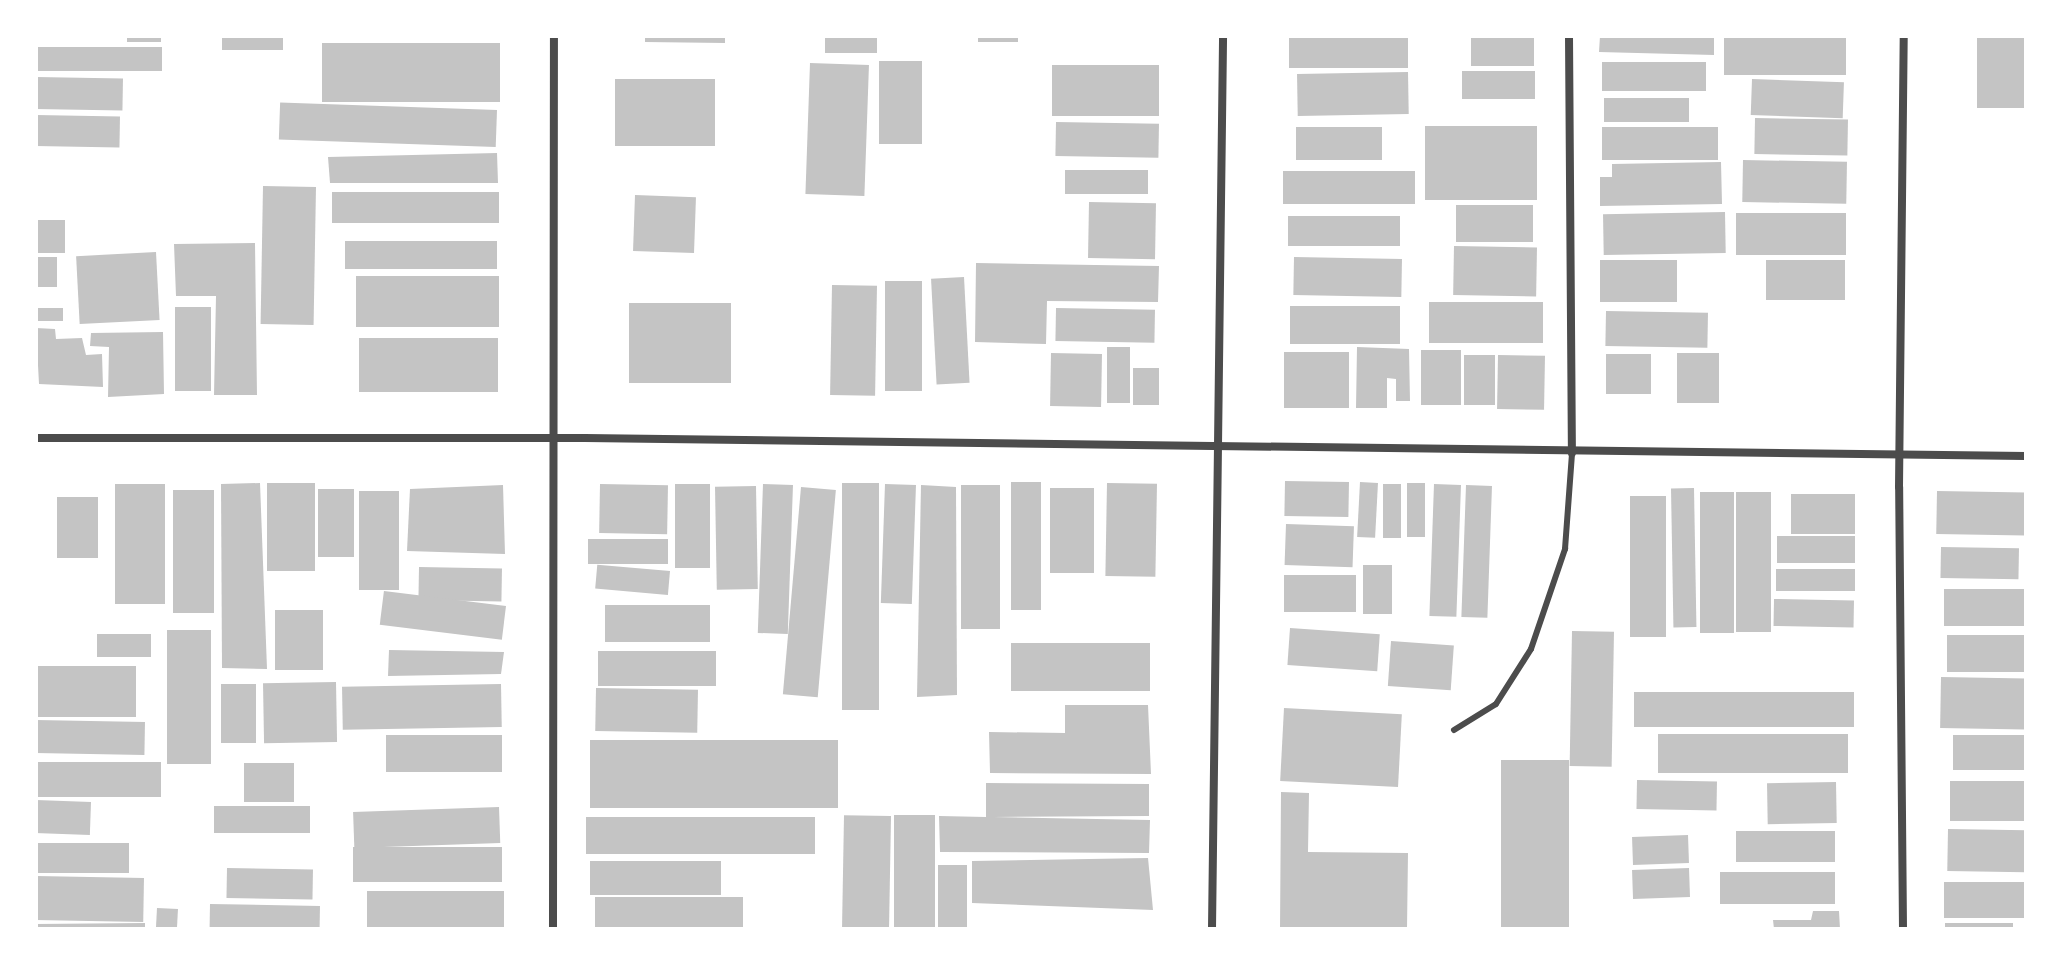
<!DOCTYPE html>
<style>
body{margin:0}
#map{position:relative;width:2062px;height:965px;overflow:hidden;background:#fff;font-family:Rubik,sans-serif}
div>[style]{position:absolute}
.building>*{inset:0;background:#c4c4c4;transform-origin:0 0}
.service>*{height:6px;margin:-3px;padding:0 3px;transform-origin:3px;border-radius:3px;background:#4c4c4c}
.minor>*{height:8px;margin:-4px;padding:0 4px;transform-origin:4px;border-radius:4px;background:#4c4c4c}
span{translate:-50% -50%;white-space:nowrap;text-align:center;line-height:1.15;-webkit-text-stroke:7px #fff;paint-order:stroke}
.frame{position:absolute;inset:0;border:38px solid #fff;pointer-events:none}
</style>
<div id="map">
<div class="building">
<i style="left:127px;top:36px;width:34px;height:6px"></i>
<i style="left:222px;top:36px;width:61px;height:14px"></i>
<i style="clip-path:polygon(645px 36px,725px 36px,725px 43px,645px 42px)"></i>
<i style="left:825px;top:36px;width:52px;height:17px"></i>
<i style="left:978px;top:36px;width:40px;height:6px"></i>
<i style="left:1289px;top:36px;width:119px;height:32px"></i>
<i style="left:1471px;top:36px;width:63px;height:30px"></i>
<i style="clip-path:polygon(1600px 36px,1714px 36px,1714px 55px,1599px 52px)"></i>
<i style="left:1724px;top:36px;width:122px;height:39px"></i>
<i style="left:1977px;top:36px;width:49px;height:72px"></i>
<i style="left:322px;top:43px;width:178px;height:59px"></i>
<i style="left:36px;top:47px;width:126px;height:24px"></i>
<i style="left:879px;top:61px;width:43px;height:83px"></i>
<i style="left:1602px;top:62px;width:104px;height:29px"></i>
<i style="left:810px;top:63px;width:59px;height:131px;rotate:2deg"></i>
<i style="left:1052px;top:65px;width:107px;height:51px"></i>
<i style="left:1535px;top:71px;width:28px;height:73px;rotate:90deg"></i>
<i style="left:1408px;top:72px;width:42px;height:111px;rotate:89deg"></i>
<i style="left:36px;top:77px;width:87px;height:32px;rotate:1deg"></i>
<i style="left:615px;top:79px;width:100px;height:67px"></i>
<i style="left:1752px;top:79px;width:92px;height:36px;rotate:2deg"></i>
<i style="left:1604px;top:98px;width:85px;height:24px"></i>
<i style="left:497px;top:110px;width:37px;height:217px;rotate:92deg"></i>
<i style="left:36px;top:115px;width:84px;height:31px;rotate:1deg"></i>
<i style="left:1755px;top:118px;width:93px;height:36px;rotate:1deg"></i>
<i style="left:1056px;top:122px;width:103px;height:34px;rotate:1deg"></i>
<i style="left:1425px;top:126px;width:112px;height:74px"></i>
<i style="left:1296px;top:127px;width:86px;height:33px"></i>
<i style="left:1602px;top:127px;width:116px;height:33px"></i>
<i style="clip-path:polygon(497px 153px,498px 183px,330px 183px,328px 157px)"></i>
<i style="left:1743px;top:160px;width:104px;height:42px;rotate:1deg"></i>
<i style="clip-path:polygon(1721px 162px,1722px 204px,1600px 206px,1600px 177px,1612px 177px,1612px 164px)"></i>
<i style="left:1065px;top:170px;width:83px;height:24px"></i>
<i style="left:1283px;top:171px;width:132px;height:33px"></i>
<i style="left:263px;top:186px;width:53px;height:138px;rotate:1deg"></i>
<i style="left:332px;top:192px;width:167px;height:31px"></i>
<i style="left:635px;top:195px;width:61px;height:56px;rotate:2deg"></i>
<i style="left:1089px;top:202px;width:67px;height:56px;rotate:1deg"></i>
<i style="left:1456px;top:205px;width:77px;height:37px"></i>
<i style="left:1725px;top:212px;width:41px;height:122px;rotate:89deg"></i>
<i style="left:1736px;top:213px;width:110px;height:42px"></i>
<i style="left:1288px;top:216px;width:112px;height:30px"></i>
<i style="left:36px;top:220px;width:29px;height:33px"></i>
<i style="left:345px;top:241px;width:152px;height:28px"></i>
<i style="clip-path:polygon(255px 243px,257px 395px,214px 395px,216px 296px,176px 296px,174px 244px)"></i>
<i style="left:1454px;top:246px;width:83px;height:49px;rotate:1deg"></i>
<i style="left:156px;top:252px;width:68px;height:80px;rotate:87deg"></i>
<i style="left:36px;top:257px;width:21px;height:30px"></i>
<i style="left:1294px;top:257px;width:108px;height:38px;rotate:1deg"></i>
<i style="left:1600px;top:260px;width:77px;height:42px"></i>
<i style="left:1766px;top:260px;width:79px;height:40px"></i>
<i style="clip-path:polygon(976px 263px,1159px 266px,1158px 302px,1047px 301px,1046px 344px,975px 342px)"></i>
<i style="left:356px;top:276px;width:143px;height:51px"></i>
<i style="left:964px;top:277px;width:106px;height:33px;rotate:87deg"></i>
<i style="left:885px;top:281px;width:37px;height:110px"></i>
<i style="left:832px;top:285px;width:45px;height:110px;rotate:1deg"></i>
<i style="left:1429px;top:302px;width:114px;height:41px"></i>
<i style="left:629px;top:303px;width:102px;height:80px"></i>
<i style="left:1290px;top:306px;width:110px;height:38px"></i>
<i style="left:175px;top:307px;width:36px;height:84px"></i>
<i style="left:36px;top:308px;width:27px;height:13px"></i>
<i style="left:1056px;top:308px;width:99px;height:33px;rotate:1deg"></i>
<i style="left:1606px;top:311px;width:102px;height:35px;rotate:1deg"></i>
<i style="clip-path:polygon(36px 328px,55px 329px,56px 339px,82px 338px,86px 355px,102px 354px,103px 387px,39px 384px)"></i>
<i style="clip-path:polygon(163px 332px,164px 394px,108px 397px,109px 347px,90px 346px,91px 333px)"></i>
<i style="left:359px;top:338px;width:139px;height:54px"></i>
<i style="left:1107px;top:347px;width:23px;height:56px"></i>
<i style="clip-path:polygon(1357px 347px,1409px 349px,1410px 401px,1396px 401px,1396px 379px,1387px 378px,1387px 408px,1356px 408px)"></i>
<i style="left:1421px;top:350px;width:40px;height:55px"></i>
<i style="left:1284px;top:352px;width:65px;height:56px"></i>
<i style="left:1051px;top:353px;width:51px;height:53px;rotate:1deg"></i>
<i style="left:1677px;top:353px;width:42px;height:50px"></i>
<i style="left:1606px;top:354px;width:45px;height:40px"></i>
<i style="left:1464px;top:355px;width:31px;height:50px"></i>
<i style="left:1498px;top:355px;width:47px;height:54px;rotate:1deg"></i>
<i style="left:1133px;top:368px;width:26px;height:37px"></i>
<i style="left:1285px;top:481px;width:64px;height:35px;rotate:1deg"></i>
<i style="left:1011px;top:482px;width:30px;height:128px"></i>
<i style="left:1360px;top:482px;width:18px;height:55px;rotate:3deg"></i>
<i style="clip-path:polygon(260px 483px,267px 669px,222px 668px,221px 484px)"></i>
<i style="left:267px;top:483px;width:48px;height:88px"></i>
<i style="left:879px;top:483px;width:227px;height:37px;rotate:90deg"></i>
<i style="left:1107px;top:483px;width:50px;height:93px;rotate:1deg"></i>
<i style="left:1407px;top:483px;width:18px;height:54px"></i>
<i style="left:115px;top:484px;width:50px;height:120px"></i>
<i style="left:600px;top:484px;width:68px;height:49px;rotate:1deg"></i>
<i style="left:675px;top:484px;width:35px;height:84px"></i>
<i style="left:763px;top:484px;width:30px;height:149px;rotate:2deg"></i>
<i style="left:885px;top:484px;width:31px;height:119px;rotate:2deg"></i>
<i style="left:1383px;top:484px;width:18px;height:54px"></i>
<i style="left:1434px;top:484px;width:27px;height:132px;rotate:2deg"></i>
<i style="clip-path:polygon(503px 485px,505px 554px,407px 551px,410px 489px)"></i>
<i style="clip-path:polygon(921px 485px,956px 487px,957px 695px,917px 697px)"></i>
<i style="left:961px;top:485px;width:39px;height:144px"></i>
<i style="left:1466px;top:485px;width:26px;height:132px;rotate:2deg"></i>
<i style="left:756px;top:486px;width:103px;height:41px;rotate:89deg"></i>
<i style="left:801px;top:487px;width:35px;height:208px;rotate:5deg"></i>
<i style="left:1050px;top:488px;width:44px;height:85px"></i>
<i style="left:1694px;top:488px;width:139px;height:23px;rotate:89deg"></i>
<i style="left:318px;top:489px;width:36px;height:68px"></i>
<i style="left:173px;top:490px;width:41px;height:123px"></i>
<i style="left:359px;top:491px;width:40px;height:99px"></i>
<i style="left:1937px;top:491px;width:89px;height:43px;rotate:1deg"></i>
<i style="left:1700px;top:492px;width:34px;height:141px"></i>
<i style="left:1736px;top:492px;width:35px;height:140px"></i>
<i style="left:1791px;top:494px;width:64px;height:40px"></i>
<i style="left:1630px;top:496px;width:36px;height:141px"></i>
<i style="left:98px;top:497px;width:61px;height:41px;rotate:90deg"></i>
<i style="left:1286px;top:524px;width:68px;height:41px;rotate:2deg"></i>
<i style="left:1855px;top:536px;width:27px;height:78px;rotate:90deg"></i>
<i style="left:588px;top:539px;width:80px;height:25px"></i>
<i style="left:1941px;top:547px;width:78px;height:31px;rotate:1deg"></i>
<i style="left:1363px;top:565px;width:29px;height:49px"></i>
<i style="left:419px;top:567px;width:83px;height:33px;rotate:1deg"></i>
<i style="left:1855px;top:569px;width:22px;height:79px;rotate:90deg"></i>
<i style="left:670px;top:571px;width:24px;height:73px;rotate:95deg"></i>
<i style="left:1284px;top:575px;width:72px;height:37px"></i>
<i style="left:1944px;top:589px;width:82px;height:37px"></i>
<i style="left:1774px;top:599px;width:80px;height:27px;rotate:1deg"></i>
<i style="left:605px;top:605px;width:105px;height:37px"></i>
<i style="left:506px;top:606px;width:34px;height:123px;rotate:97deg"></i>
<i style="left:323px;top:610px;width:60px;height:48px;rotate:90deg"></i>
<i style="left:1290px;top:628px;width:90px;height:37px;rotate:4deg"></i>
<i style="left:167px;top:630px;width:44px;height:134px"></i>
<i style="left:1572px;top:631px;width:42px;height:135px;rotate:1deg"></i>
<i style="left:97px;top:634px;width:54px;height:23px"></i>
<i style="left:1947px;top:635px;width:79px;height:37px"></i>
<i style="left:1391px;top:641px;width:63px;height:45px;rotate:4deg"></i>
<i style="left:1011px;top:643px;width:139px;height:48px"></i>
<i style="clip-path:polygon(389px 650px,504px 652px,501px 674px,388px 676px)"></i>
<i style="left:598px;top:651px;width:118px;height:35px"></i>
<i style="left:36px;top:666px;width:100px;height:51px"></i>
<i style="left:1941px;top:677px;width:85px;height:51px;rotate:1deg"></i>
<i style="left:336px;top:682px;width:60px;height:73px;rotate:89deg"></i>
<i style="left:221px;top:684px;width:35px;height:59px"></i>
<i style="left:501px;top:684px;width:43px;height:159px;rotate:89deg"></i>
<i style="left:596px;top:688px;width:102px;height:43px;rotate:1deg"></i>
<i style="left:1634px;top:692px;width:220px;height:35px"></i>
<i style="clip-path:polygon(1065px 705px,1148px 705px,1151px 774px,990px 773px,989px 732px,1065px 733px)"></i>
<i style="left:1284px;top:708px;width:118px;height:73px;rotate:3deg"></i>
<i style="left:36px;top:720px;width:109px;height:33px;rotate:1deg"></i>
<i style="left:1658px;top:734px;width:190px;height:39px"></i>
<i style="left:386px;top:735px;width:116px;height:37px"></i>
<i style="left:1953px;top:735px;width:73px;height:35px"></i>
<i style="left:590px;top:740px;width:248px;height:68px"></i>
<i style="left:1501px;top:760px;width:68px;height:169px"></i>
<i style="left:36px;top:762px;width:125px;height:35px"></i>
<i style="left:244px;top:763px;width:50px;height:39px"></i>
<i style="left:1637px;top:780px;width:80px;height:29px;rotate:1deg"></i>
<i style="left:2026px;top:781px;width:40px;height:76px;rotate:90deg"></i>
<i style="left:1836px;top:782px;width:41px;height:69px;rotate:89deg"></i>
<i style="clip-path:polygon(986px 783px,1149px 784px,1149px 816px,993px 817px,1150px 820px,1149px 853px,940px 852px,939px 816px,986px 817px)"></i>
<i style="clip-path:polygon(1281px 792px,1309px 793px,1308px 852px,1408px 853px,1407px 929px,1280px 929px)"></i>
<i style="left:91px;top:802px;width:33px;height:55px;rotate:92deg"></i>
<i style="left:214px;top:806px;width:96px;height:27px"></i>
<i style="left:499px;top:807px;width:36px;height:146px;rotate:88deg"></i>
<i style="left:894px;top:815px;width:41px;height:114px"></i>
<i style="left:891px;top:816px;width:113px;height:47px;rotate:91deg"></i>
<i style="left:586px;top:817px;width:229px;height:37px"></i>
<i style="left:1948px;top:829px;width:78px;height:42px;rotate:1deg"></i>
<i style="left:1736px;top:831px;width:99px;height:31px"></i>
<i style="left:1688px;top:835px;width:28px;height:56px;rotate:88deg"></i>
<i style="left:36px;top:843px;width:93px;height:30px"></i>
<i style="left:353px;top:847px;width:149px;height:35px"></i>
<i style="clip-path:polygon(1148px 858px,1153px 910px,972px 903px,972px 861px)"></i>
<i style="left:590px;top:861px;width:131px;height:34px"></i>
<i style="left:938px;top:865px;width:29px;height:64px"></i>
<i style="left:227px;top:868px;width:86px;height:30px;rotate:1deg"></i>
<i style="left:1689px;top:868px;width:29px;height:57px;rotate:88deg"></i>
<i style="left:1720px;top:872px;width:115px;height:32px"></i>
<i style="left:36px;top:876px;width:108px;height:44px;rotate:1deg"></i>
<i style="left:2026px;top:882px;width:36px;height:82px;rotate:90deg"></i>
<i style="left:367px;top:891px;width:137px;height:38px"></i>
<i style="left:595px;top:897px;width:148px;height:32px"></i>
<i style="left:210px;top:904px;width:110px;height:25px;rotate:1deg"></i>
<i style="left:157px;top:908px;width:21px;height:21px;rotate:3deg"></i>
<i style="clip-path:polygon(1813px 911px,1839px 911px,1840px 929px,1774px 929px,1773px 920px,1811px 920px)"></i>
<i style="clip-path:polygon(145px 923px,145px 929px,36px 929px,36px 924px)"></i>
<i style="left:1945px;top:923px;width:68px;height:6px"></i>
</div>
<div class="service">
<i style="left:1454px;top:730px;width:49px;rotate:-31.8deg"></i>
<i style="left:1496px;top:704px;width:65px;rotate:-57.5deg"></i>
<i style="left:1531px;top:649px;width:106px;rotate:-71.2deg"></i>
<i style="left:1565px;top:549px;width:96px;rotate:-85.8deg"></i>
</div>
<div class="minor">
<i style="left:1569px;top:36px;width:417px;rotate:89.6deg"></i>
<i style="left:36px;top:438px;width:549px"></i>
<i style="left:585px;top:438px;width:1441px;rotate:0.72deg"></i>
<i style="left:553px;top:929px;width:893px;rotate:-89.94deg"></i>
<i style="left:1212px;top:929px;width:893px;rotate:-89.29deg"></i>
<i style="left:1903px;top:929px;width:442px;rotate:-90.5deg"></i>
<i style="left:1899px;top:487px;width:451px;rotate:-89.4deg"></i>
</div>
<div class="frame"></div>
</div>
